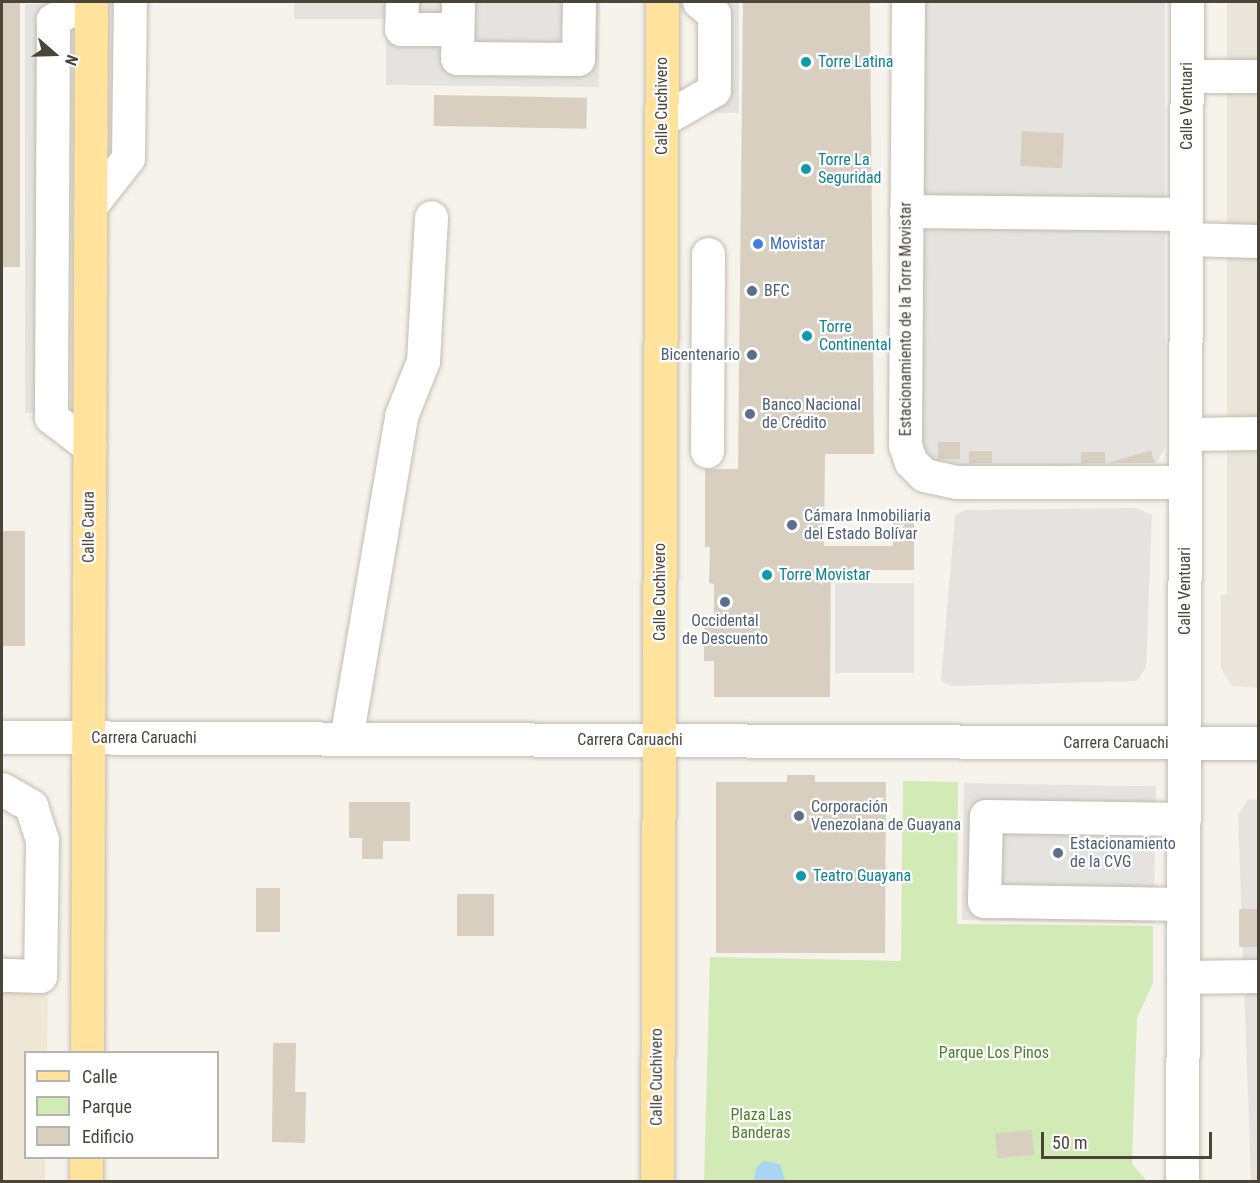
<!DOCTYPE html>
<meta charset="utf-8">
<style>
body{margin:0}
#map{position:relative;width:1260px;height:1183px;overflow:hidden;background:#f6f3ec;font-family:"Roboto Condensed",sans-serif}
div>[style]{position:absolute}
.residential>*{inset:0;background:#eae5da}
.education>*{inset:0;background:#efe8d6}
.green>*{inset:0;background:#d2eab5}
.parking>*{inset:0;background:#e5e3e0;transform-origin:0 0}
.water>*{inset:0;background:#a9d4f2}
.building>*{inset:0;background:#d8cfc1;transform-origin:0 0}
.roads{filter:drop-shadow(0 0 2px #c2bbae) drop-shadow(0 0 2px #c2bbae)}
.minor>*{height:33px;margin:-16.5px;padding:0 16.5px;transform-origin:16.5px;border-radius:16.5px;background:#fff}
.major>*{height:33px;margin:-16.5px;padding:0 16.5px;transform-origin:16.5px;border-radius:16.5px;background:#ffe39c}
.dots>*{width:16px;height:16px;translate:-50% -50%;box-sizing:border-box;border:3px solid #fff;border-radius:50%}
span{translate:-50% -50%;white-space:nowrap;text-align:center;line-height:1.15;-webkit-text-stroke:4.5px #fff;paint-order:stroke}
.culture-label{font-size:16px;color:#0d838f}
.left{translate:0 -50%;text-align:left}
.street-label{font-size:16px;color:#4b4439}
.shop-label{font-size:16px;color:#366cbe}
.service-label{font-size:16px;color:#4e5e75}
.right{translate:-100% -50%;text-align:right}
.park-label{font-size:16px;color:#4a7f2a}
.frame{position:absolute;inset:0;border:3px solid #4b4439;pointer-events:none}
.legend{position:absolute;left:24px;top:1051px;width:195px;height:108px;box-sizing:border-box;background:#fff;border:2px solid #b7b4b0;margin:0;padding:8px 10px;list-style:none;font-size:18px;color:#4b4439}
.legend li{display:flex;align-items:center;gap:12px;height:30px}
.legend b{width:30px;border:2px solid #b7b4b0}
.north{position:absolute;left:24px;top:24px;width:60px;height:60px;-webkit-text-stroke:4px #fff;paint-order:stroke;rotate:110deg;font-size:16px;font-weight:700;line-height:24px;text-align:center;color:#4b4439}
.north::after{content:'';display:block;margin:auto;width:21px;height:27px;background:#4b4439;clip-path:polygon(50% 0,100% 100%,50% 72%,0 100%)}
.scale{position:absolute;left:1041px;top:1132px;width:171px;height:27px;box-sizing:border-box;border:3px solid #4b4439;border-top:0;padding-left:8px;font-size:18px;line-height:21px;white-space:nowrap;color:#4b4439;-webkit-text-stroke:4px #fff;paint-order:stroke}
</style>
<div id="map">
<div class="residential">
<i style="clip-path:polygon(1227px 2px,1258px 2px,1258px 688px,1232px 686px,1221px 669px,1221px 595px,1227px 594px)"></i>
</div>
<div class="education">
<i style="clip-path:polygon(2px 987px,48px 987px,47px 1052px,26px 1052px,26px 1158px,45px 1158px,45px 1181px,2px 1182px)"></i>
</div>
<div class="green">
<i style="clip-path:polygon(903px 781px,958px 782px,957px 924px,1153px 926px,1153px 983px,1137px 1018px,1132px 1164px,1147px 1181px,704px 1182px,710px 957px,901px 961px)"></i>
</div>
<div class="parking">
<i style="clip-path:polygon(294px 2px,600px 2px,599px 87px,386px 85px,386px 19px,294px 19px)"></i>
<i style="left:697px;top:2px;width:42px;height:111px"></i>
<i style="clip-path:polygon(924px 2px,1165px 2px,1165px 448px,1157px 462px,951px 469px,927px 462px,917px 430px)"></i>
<i style="left:25px;top:4px;width:37px;height:409px"></i>
<i style="clip-path:polygon(1136px 508px,1152px 515px,1146px 667px,1137px 681px,952px 686px,941px 681px,955px 515px,964px 510px)"></i>
<i style="left:835px;top:583px;width:79px;height:90px"></i>
<i style="left:964px;top:783px;width:192px;height:137px;rotate:1deg"></i>
<i style="clip-path:polygon(1258px 799px,1258px 1181px,1251px 1181px,1238px 815px,1248px 800px)"></i>
</div>
<div class="water">
<i style="clip-path:polygon(764px 1161px,780px 1164px,785px 1181px,754px 1181px,756px 1168px)"></i>
</div>
<div class="building">
<i style="left:2px;top:2px;width:18px;height:265px"></i>
<i style="clip-path:polygon(743px 2px,870px 2px,874px 454px,825px 454px,824px 546px,893px 546px,893px 521px,914px 521px,914px 570px,831px 570px,830px 697px,714px 697px,714px 661px,704px 661px,704px 620px,714px 620px,714px 584px,709px 583px,710px 547px,705px 547px,705px 469px,738px 469px)"></i>
<i style="left:434px;top:95px;width:153px;height:31px;rotate:1deg"></i>
<i style="left:1022px;top:131px;width:42px;height:35px;rotate:3deg"></i>
<i style="left:938px;top:442px;width:22px;height:17px"></i>
<i style="clip-path:polygon(1151px 450px,1155px 463px,1109px 463px)"></i>
<i style="left:992px;top:451px;width:12px;height:23px;rotate:90deg"></i>
<i style="left:1081px;top:452px;width:24px;height:11px"></i>
<i style="left:2px;top:531px;width:23px;height:115px"></i>
<i style="clip-path:polygon(787px 775px,815px 775px,815px 782px,886px 782px,885px 953px,716px 953px,716px 782px,787px 782px)"></i>
<i style="clip-path:polygon(349px 802px,410px 802px,410px 841px,383px 841px,383px 859px,362px 859px,362px 838px,349px 838px)"></i>
<i style="left:256px;top:888px;width:24px;height:44px"></i>
<i style="left:457px;top:894px;width:37px;height:42px"></i>
<i style="left:1239px;top:909px;width:19px;height:38px"></i>
<i style="clip-path:polygon(273px 1043px,296px 1043px,295px 1092px,306px 1092px,305px 1143px,272px 1142px)"></i>
<i style="left:1032px;top:1130px;width:25px;height:37px;rotate:85deg"></i>
</div>
<div class="roads">
<div class="minor">
<i style="left:85px;top:2px;width:37px;rotate:151deg"></i>
<i style="left:53px;top:20px;width:397px;rotate:90.3deg"></i>
<i style="left:51px;top:417px;width:48px;rotate:37.3deg"></i>
<i style="left:402px;top:2px;width:27px;rotate:92deg"></i>
<i style="left:401px;top:29px;width:56px"></i>
<i style="left:458px;top:2px;width:56px;rotate:91deg"></i>
<i style="left:457px;top:58px;width:121px;rotate:0.5deg"></i>
<i style="left:578px;top:59px;width:57px;rotate:-89deg"></i>
<i style="left:908px;top:2px;width:443px;rotate:90.4deg"></i>
<i style="left:905px;top:445px;width:18px;rotate:71deg"></i>
<i style="left:911px;top:462px;width:18px;rotate:45deg"></i>
<i style="left:924px;top:475px;width:34px;rotate:12deg"></i>
<i style="left:957px;top:482px;width:228px"></i>
<i style="left:1187px;top:76px;width:71px"></i>
<i style="left:662px;top:120px;width:60px;rotate:-30deg"></i>
<i style="left:714px;top:90px;width:76px;rotate:-90deg"></i>
<i style="left:714px;top:14px;width:19px;rotate:-141deg"></i>
<i style="left:91px;top:205px;width:60px;rotate:-51.8deg"></i>
<i style="left:128px;top:158px;width:156px;rotate:-89.3deg"></i>
<i style="left:906px;top:211px;width:280px;rotate:0.6deg"></i>
<i style="left:1186px;top:239px;width:72px;rotate:1.6deg"></i>
<i style="left:1186px;top:434px;width:72px;rotate:-0.8deg"></i>
<i style="left:707px;top:451px;width:197px;rotate:-89.7deg"></i>
<i style="left:2px;top:737px;width:1256px;rotate:0.27deg"></i>
<i style="left:346px;top:739px;width:328px;rotate:-80.3deg"></i>
<i style="left:401px;top:416px;width:59px;rotate:-68.2deg"></i>
<i style="left:423px;top:361px;width:144px;rotate:-86.8deg"></i>
<i style="left:2px;top:789px;width:34px;rotate:30deg"></i>
<i style="left:31px;top:806px;width:36px;rotate:72deg"></i>
<i style="left:42px;top:840px;width:136px;rotate:90.8deg"></i>
<i style="left:40px;top:976px;width:38px;rotate:-178deg"></i>
<i style="left:1183px;top:904px;width:199px;rotate:-179.1deg"></i>
<i style="left:984px;top:901px;width:85px;rotate:-88.7deg"></i>
<i style="left:986px;top:816px;width:198px;rotate:0.9deg"></i>
<i style="left:1183px;top:977px;width:75px;rotate:-0.8deg"></i>
<i style="left:1182px;top:1182px;width:1180px;rotate:-89.76deg"></i>
</div>
<div class="major">
<i style="left:87px;top:1052px;width:1050px;rotate:-89.78deg"></i>
<i style="left:86px;top:1182px;width:24px;rotate:-90deg"></i>
<i style="left:657px;top:1182px;width:1180px;rotate:-89.76deg"></i>
</div>
</div>
<div class="dots">
<i style="left:806px;top:62px;background:#0f9aa8"></i>
<i style="left:806px;top:169px;background:#0f9aa8"></i>
<i style="left:758px;top:244px;background:#3f7fe0"></i>
<i style="left:752px;top:291px;background:#5c6f8a"></i>
<i style="left:807px;top:336px;background:#0f9aa8"></i>
<i style="left:752px;top:355px;background:#5c6f8a"></i>
<i style="left:750px;top:414px;background:#5c6f8a"></i>
<i style="left:792px;top:525px;background:#5c6f8a"></i>
<i style="left:767px;top:575px;background:#0f9aa8"></i>
<i style="left:725px;top:602px;background:#5c6f8a"></i>
<i style="left:799px;top:816px;background:#5c6f8a"></i>
<i style="left:1058px;top:853px;background:#5c6f8a"></i>
<i style="left:801px;top:876px;background:#0f9aa8"></i>
</div>
<div class="culture-label">
<span class="left" style="left:818px;top:62px">Torre Latina</span>
<span class="left" style="left:818px;top:169px">Torre La<br>Seguridad</span>
<span class="left" style="left:819px;top:336px">Torre<br>Continental</span>
<span class="left" style="left:779px;top:575px">Torre Movistar</span>
<span class="left" style="left:813px;top:876px">Teatro Guayana</span>
</div>
<div class="street-label">
<span style="left:662px;top:106px;rotate:-90deg">Calle Cuchivero</span>
<span style="left:1187px;top:106px;rotate:-90deg">Calle Ventuari</span>
<span style="left:906px;top:319px;rotate:-90deg">Estacionamiento de la Torre Movistar</span>
<span style="left:89px;top:527px;rotate:-90deg">Calle Caura</span>
<span style="left:1185px;top:591px;rotate:-90deg">Calle Ventuari</span>
<span style="left:660px;top:592px;rotate:-90deg">Calle Cuchivero</span>
<span style="left:144px;top:738px">Carrera Caruachi</span>
<span style="left:630px;top:740px">Carrera Caruachi</span>
<span style="left:1116px;top:743px">Carrera Caruachi</span>
<span style="left:657px;top:1077px;rotate:-90deg">Calle Cuchivero</span>
</div>
<div class="shop-label">
<span class="left" style="left:770px;top:244px">Movistar</span>
</div>
<div class="service-label">
<span class="left" style="left:764px;top:291px">BFC</span>
<span class="right" style="left:740px;top:355px">Bicentenario</span>
<span class="left" style="left:762px;top:414px">Banco Nacional<br>de Crédito</span>
<span class="left" style="left:804px;top:525px">Cámara Inmobiliaria<br>del Estado Bolívar</span>
<span style="left:725px;top:630px">Occidental<br>de Descuento</span>
<span class="left" style="left:811px;top:816px">Corporación<br>Venezolana de Guayana</span>
<span class="left" style="left:1070px;top:853px">Estacionamiento<br>de la CVG</span>
</div>
<div class="park-label">
<span style="left:994px;top:1053px">Parque Los Pinos</span>
<span style="left:761px;top:1124px">Plaza Las<br>Banderas</span>
</div>
<div class="frame"></div>
<ul class="legend">
<li><b style="height:8px;background:#ffe39c"></b>Calle</li>
<li><b style="height:16px;background:#d2eab5"></b>Parque</li>
<li><b style="height:16px;background:#d8cfc1"></b>Edificio</li>
</ul>
<div class="north">N</div>
<div class="scale">50 m</div>
</div>
